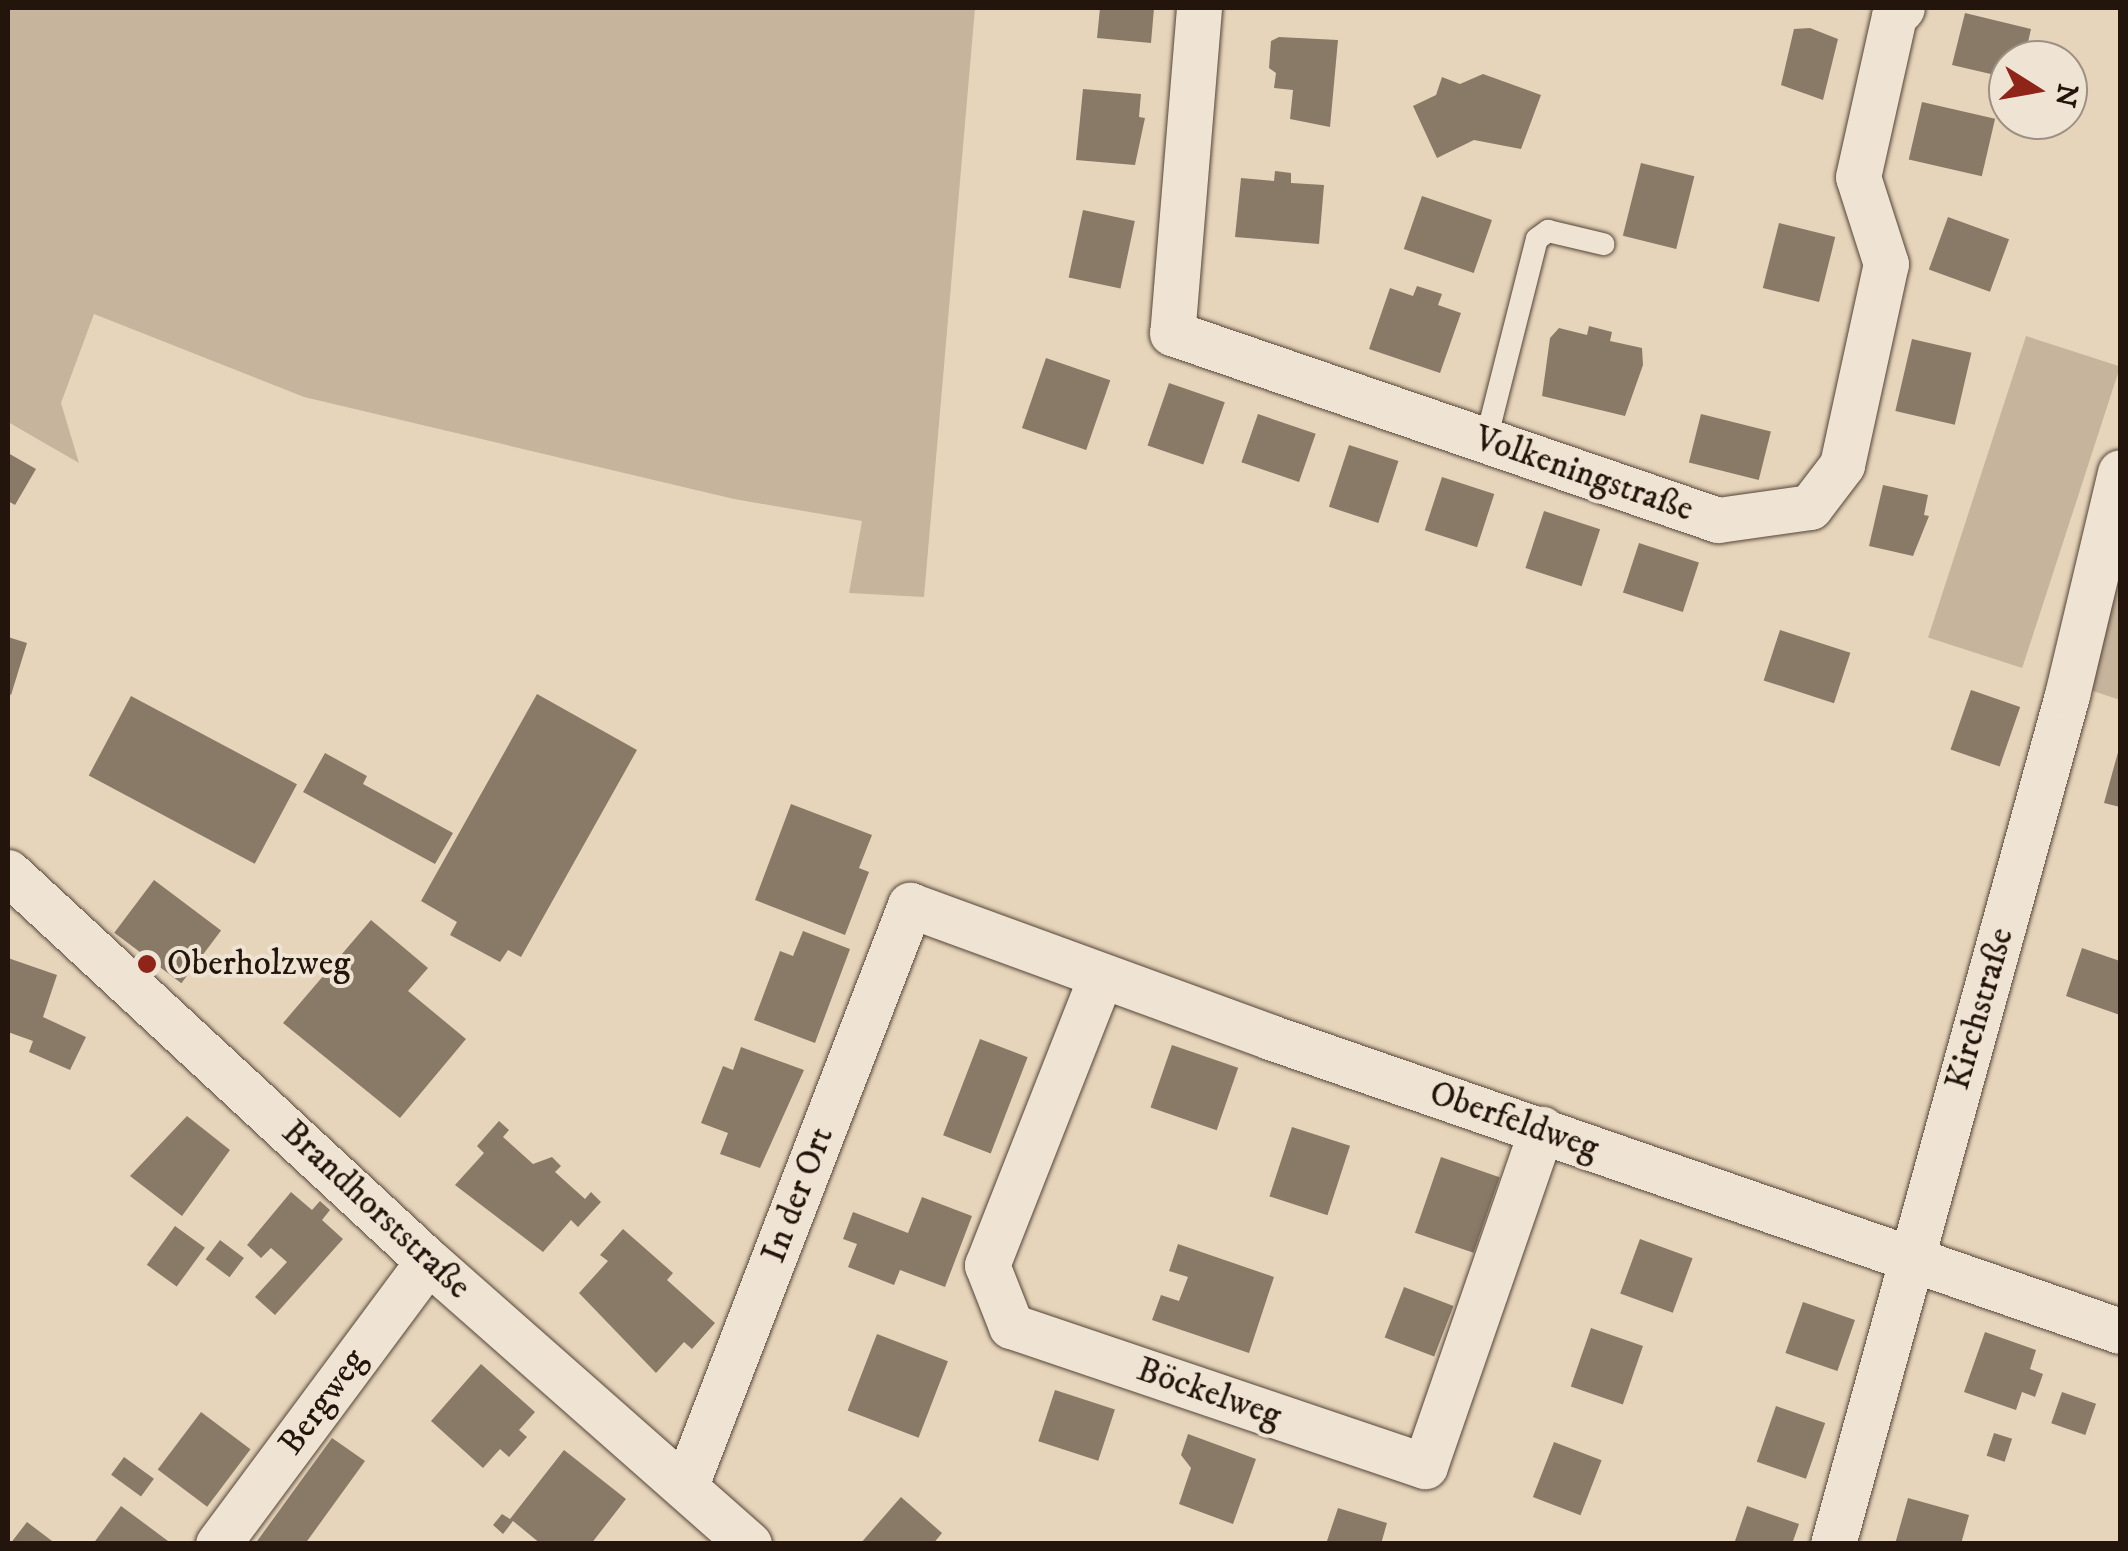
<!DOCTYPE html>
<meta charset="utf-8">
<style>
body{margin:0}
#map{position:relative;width:2128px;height:1551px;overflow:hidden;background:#e7d5bb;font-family:"IM FELL DW Pica",serif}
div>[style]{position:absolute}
.green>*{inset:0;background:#c6b49d;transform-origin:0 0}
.building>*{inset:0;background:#897967;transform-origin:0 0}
.roads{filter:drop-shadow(0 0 2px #544538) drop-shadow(0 0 2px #544538)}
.lane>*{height:22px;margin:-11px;padding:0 11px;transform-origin:11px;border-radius:11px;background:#efe4d3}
.street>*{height:45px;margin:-22.5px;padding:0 22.5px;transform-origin:22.5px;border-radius:22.5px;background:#efe4d3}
.dots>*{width:28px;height:28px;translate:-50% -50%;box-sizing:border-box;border:5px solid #efe4d3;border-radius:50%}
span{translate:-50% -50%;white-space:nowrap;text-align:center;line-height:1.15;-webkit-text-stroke:8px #efe4d3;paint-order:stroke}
.street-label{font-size:35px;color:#23150c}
.poi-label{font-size:35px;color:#23150c}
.left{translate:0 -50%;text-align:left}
.frame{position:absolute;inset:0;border:10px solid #23150c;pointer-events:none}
.north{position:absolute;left:1988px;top:40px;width:100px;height:100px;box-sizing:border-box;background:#efe4d3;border:2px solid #9d9183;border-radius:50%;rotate:101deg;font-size:28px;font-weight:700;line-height:40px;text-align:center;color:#23150c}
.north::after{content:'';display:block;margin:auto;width:35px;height:45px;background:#8f2418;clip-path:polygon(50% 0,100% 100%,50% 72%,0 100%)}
</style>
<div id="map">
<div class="green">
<i style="clip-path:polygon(8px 8px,975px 8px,924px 597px,849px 593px,862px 521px,734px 499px,304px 397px,94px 314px,61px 403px,79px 463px,8px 422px)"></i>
<i style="left:2026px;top:336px;width:99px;height:317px;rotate:18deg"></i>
<i style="clip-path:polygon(2120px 546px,2120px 700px,2087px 689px)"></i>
</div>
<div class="building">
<i style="clip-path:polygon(1100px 8px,1154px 8px,1151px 43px,1097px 38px)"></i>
<i style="clip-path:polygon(1965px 13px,2031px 29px,2024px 60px,2008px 60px,2008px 78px,1952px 65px)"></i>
<i style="clip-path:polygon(1810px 28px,1838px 39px,1823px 100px,1781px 85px,1794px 29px)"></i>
<i style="clip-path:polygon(1279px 37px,1338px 40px,1330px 127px,1290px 119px,1293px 90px,1274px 88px,1276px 73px,1269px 68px,1271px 41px)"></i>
<i style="clip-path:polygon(1483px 74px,1541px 95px,1521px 149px,1474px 140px,1437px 158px,1413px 106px,1436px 95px,1442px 77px,1460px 84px)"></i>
<i style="clip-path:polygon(1083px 89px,1141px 94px,1139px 117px,1145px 118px,1135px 165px,1076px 160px)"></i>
<i style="left:1922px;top:102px;width:75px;height:59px;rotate:13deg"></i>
<i style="left:1641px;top:163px;width:55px;height:75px;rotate:14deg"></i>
<i style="clip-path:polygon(1275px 171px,1291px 173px,1291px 183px,1324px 185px,1319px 244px,1235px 237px,1241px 178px,1274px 181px)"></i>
<i style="left:1422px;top:196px;width:74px;height:56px;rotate:19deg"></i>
<i style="left:1083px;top:210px;width:53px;height:69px;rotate:12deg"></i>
<i style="left:1948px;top:217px;width:65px;height:56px;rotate:20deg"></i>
<i style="left:1779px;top:223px;width:58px;height:67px;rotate:14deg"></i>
<i style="clip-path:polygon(1417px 286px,1442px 294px,1438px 305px,1461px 313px,1440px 373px,1369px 349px,1390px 288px,1413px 296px)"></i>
<i style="clip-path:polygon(1589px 326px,1612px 332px,1610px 341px,1642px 348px,1643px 365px,1625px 416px,1542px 396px,1550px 338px,1559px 328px,1587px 335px)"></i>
<i style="left:1912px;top:339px;width:61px;height:74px;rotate:13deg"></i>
<i style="left:1046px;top:358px;width:68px;height:74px;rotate:19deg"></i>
<i style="left:1169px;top:383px;width:59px;height:66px;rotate:19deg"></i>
<i style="left:1258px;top:414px;width:61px;height:51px;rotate:19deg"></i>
<i style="left:1701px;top:414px;width:72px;height:50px;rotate:14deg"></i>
<i style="left:1349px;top:445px;width:52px;height:65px;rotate:18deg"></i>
<i style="clip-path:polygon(8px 453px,36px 469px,15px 505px,8px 501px)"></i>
<i style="left:1442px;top:477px;width:55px;height:56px;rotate:18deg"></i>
<i style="clip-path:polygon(1883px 485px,1928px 495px,1924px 515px,1929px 516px,1913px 556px,1869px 546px)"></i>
<i style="left:1544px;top:511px;width:59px;height:60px;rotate:18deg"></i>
<i style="left:1639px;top:543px;width:63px;height:52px;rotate:18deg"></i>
<i style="left:1780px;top:630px;width:74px;height:53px;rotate:18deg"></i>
<i style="clip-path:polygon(8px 637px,27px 643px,11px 695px,8px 693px)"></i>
<i style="left:1971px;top:690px;width:52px;height:63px;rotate:19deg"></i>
<i style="clip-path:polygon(537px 694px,637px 750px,521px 957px,508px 950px,500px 962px,450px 935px,457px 922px,421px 901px)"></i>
<i style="left:131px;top:696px;width:188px;height:90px;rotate:28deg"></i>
<i style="clip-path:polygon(2120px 745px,2120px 807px,2104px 803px)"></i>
<i style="clip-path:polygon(325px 753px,367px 776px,363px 784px,453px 833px,435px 864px,303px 792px)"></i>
<i style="clip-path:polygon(791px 804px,872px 835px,859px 868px,869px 872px,845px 935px,755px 900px)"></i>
<i style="left:154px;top:880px;width:84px;height:66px;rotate:37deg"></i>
<i style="clip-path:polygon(371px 920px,428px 968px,408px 991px,466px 1039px,400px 1118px,283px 1023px)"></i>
<i style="clip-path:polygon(803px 931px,850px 949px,815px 1043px,754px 1020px,780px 951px,793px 956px)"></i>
<i style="clip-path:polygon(2082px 948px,2120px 961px,2120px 1015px,2066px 996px)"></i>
<i style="clip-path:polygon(8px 958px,57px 975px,43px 1017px,86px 1037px,70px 1070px,29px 1052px,33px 1041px,8px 1032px)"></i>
<i style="left:980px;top:1039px;width:51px;height:103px;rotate:21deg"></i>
<i style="left:1172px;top:1045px;width:70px;height:66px;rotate:19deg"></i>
<i style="clip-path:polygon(741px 1047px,804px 1070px,760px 1168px,720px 1154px,728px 1133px,701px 1123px,723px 1066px,733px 1070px)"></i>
<i style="clip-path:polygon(187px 1116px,230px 1150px,182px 1216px,130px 1176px)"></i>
<i style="clip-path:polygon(499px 1121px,509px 1130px,503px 1137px,533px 1164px,552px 1157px,561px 1166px,555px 1172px,585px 1199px,591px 1192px,601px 1202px,578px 1227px,571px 1220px,543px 1252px,455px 1185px,484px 1153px,477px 1146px)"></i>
<i style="left:1292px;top:1127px;width:61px;height:73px;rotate:18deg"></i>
<i style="left:1441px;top:1157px;width:62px;height:80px;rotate:19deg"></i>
<i style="clip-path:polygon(291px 1192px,312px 1210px,320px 1201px,330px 1210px,322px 1220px,343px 1239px,275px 1315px,255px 1297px,287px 1262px,271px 1248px,261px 1258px,247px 1245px)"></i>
<i style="clip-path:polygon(922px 1197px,972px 1216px,945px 1287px,900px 1270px,894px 1285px,848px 1267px,857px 1244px,843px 1239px,853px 1212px,908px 1233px)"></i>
<i style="left:175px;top:1226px;width:37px;height:48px;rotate:36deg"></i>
<i style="clip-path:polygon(623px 1229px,673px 1273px,667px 1280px,715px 1323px,692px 1349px,684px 1342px,656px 1373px,579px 1293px,608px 1261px,600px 1255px)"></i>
<i style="left:1640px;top:1239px;width:56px;height:58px;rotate:20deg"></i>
<i style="left:220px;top:1240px;width:30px;height:24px;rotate:37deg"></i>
<i style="clip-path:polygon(1178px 1244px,1274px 1277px,1249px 1353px,1152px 1320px,1161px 1295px,1179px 1301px,1188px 1277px,1169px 1271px)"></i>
<i style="left:1404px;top:1287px;width:53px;height:54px;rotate:21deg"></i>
<i style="left:1803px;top:1302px;width:55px;height:54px;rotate:19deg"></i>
<i style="left:1591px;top:1328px;width:55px;height:62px;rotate:19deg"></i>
<i style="clip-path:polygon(1985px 1332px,2036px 1350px,2030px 1369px,2043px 1374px,2035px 1397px,2022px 1392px,2016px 1410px,1964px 1392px)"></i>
<i style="left:877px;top:1334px;width:76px;height:82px;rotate:21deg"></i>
<i style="clip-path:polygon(481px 1364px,535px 1412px,519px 1430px,527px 1437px,509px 1457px,500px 1449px,483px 1468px,431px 1421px)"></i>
<i style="left:1055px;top:1390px;width:63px;height:54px;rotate:18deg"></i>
<i style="left:2062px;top:1392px;width:36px;height:33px;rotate:19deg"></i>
<i style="left:1776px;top:1406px;width:52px;height:59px;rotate:19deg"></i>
<i style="left:201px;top:1412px;width:62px;height:72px;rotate:37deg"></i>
<i style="left:1994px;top:1433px;width:19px;height:24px;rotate:18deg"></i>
<i style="clip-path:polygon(1188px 1434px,1256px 1459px,1233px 1524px,1179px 1504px,1191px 1468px,1181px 1455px)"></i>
<i style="clip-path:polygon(332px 1438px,365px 1461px,360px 1468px,305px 1544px,255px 1544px)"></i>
<i style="left:1554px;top:1442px;width:51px;height:59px;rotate:21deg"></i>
<i style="clip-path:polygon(564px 1450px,626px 1499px,591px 1544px,541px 1544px,513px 1521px,503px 1534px,493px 1525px,502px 1514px,510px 1519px)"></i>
<i style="left:124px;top:1457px;width:37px;height:22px;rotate:36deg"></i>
<i style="clip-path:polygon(901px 1497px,942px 1533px,933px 1544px,860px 1544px)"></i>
<i style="clip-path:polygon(1908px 1498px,1969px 1515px,1961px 1544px,1895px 1544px)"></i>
<i style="clip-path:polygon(121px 1506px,168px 1541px,166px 1544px,93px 1544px)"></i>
<i style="clip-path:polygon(1747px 1506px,1799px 1524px,1792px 1544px,1734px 1544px)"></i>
<i style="clip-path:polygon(1338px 1508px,1387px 1523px,1381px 1544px,1326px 1544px)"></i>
<i style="clip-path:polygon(27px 1522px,56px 1544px,10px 1544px)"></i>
</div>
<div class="roads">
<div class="lane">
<i style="left:1486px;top:440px;width:207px;rotate:-75.8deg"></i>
<i style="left:1537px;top:239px;width:14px;rotate:-36deg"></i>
<i style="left:1548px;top:231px;width:57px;rotate:13.3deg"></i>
</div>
<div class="street">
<i style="left:1199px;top:8px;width:326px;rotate:94.7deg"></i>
<i style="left:1172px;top:333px;width:577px;rotate:18.91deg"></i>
<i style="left:1718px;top:520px;width:93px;rotate:-8deg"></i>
<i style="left:1810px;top:507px;width:53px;rotate:-52.7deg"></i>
<i style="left:1842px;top:465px;width:206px;rotate:-77.7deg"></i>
<i style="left:1886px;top:264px;width:91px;rotate:-107.8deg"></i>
<i style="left:1858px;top:177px;width:165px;rotate:-77.4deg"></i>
<i style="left:1894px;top:16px;width:11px;rotate:-45deg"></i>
<i style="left:8px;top:872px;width:572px;rotate:42.81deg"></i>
<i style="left:428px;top:1261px;width:428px;rotate:41.4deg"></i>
<i style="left:1101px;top:976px;width:311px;rotate:111.5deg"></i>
<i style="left:987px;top:1265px;width:66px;rotate:68.5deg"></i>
<i style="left:1011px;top:1326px;width:437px;rotate:18.7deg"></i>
<i style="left:1425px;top:1466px;width:357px;rotate:-70.9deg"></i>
<i style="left:686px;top:1485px;width:622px;rotate:-68.88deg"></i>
<i style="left:910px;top:905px;width:383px;rotate:20.1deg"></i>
<i style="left:1270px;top:1037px;width:899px;rotate:19.08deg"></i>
<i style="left:218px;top:1544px;width:352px;rotate:-53.4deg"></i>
<i style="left:1833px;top:1544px;width:881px;rotate:-74.59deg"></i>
<i style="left:2067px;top:695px;width:229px;rotate:-76.6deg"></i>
</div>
</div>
<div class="dots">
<i style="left:147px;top:964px;background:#8f2418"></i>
</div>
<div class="street-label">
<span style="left:1584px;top:474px;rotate:19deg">Volkeningstraße</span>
<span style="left:1980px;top:1009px;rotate:-74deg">Kirchstraße</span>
<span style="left:1514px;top:1121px;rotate:19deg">Oberfeldweg</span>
<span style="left:798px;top:1195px;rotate:-69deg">In der Ort</span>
<span style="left:376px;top:1210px;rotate:43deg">Brandhorststraße</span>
<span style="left:1209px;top:1393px;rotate:19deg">Böckelweg</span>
<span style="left:323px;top:1402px;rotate:-54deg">Bergweg</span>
</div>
<div class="poi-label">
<span class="left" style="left:167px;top:964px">Oberholzweg</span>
</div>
<div class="frame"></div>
<div class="north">N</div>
</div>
